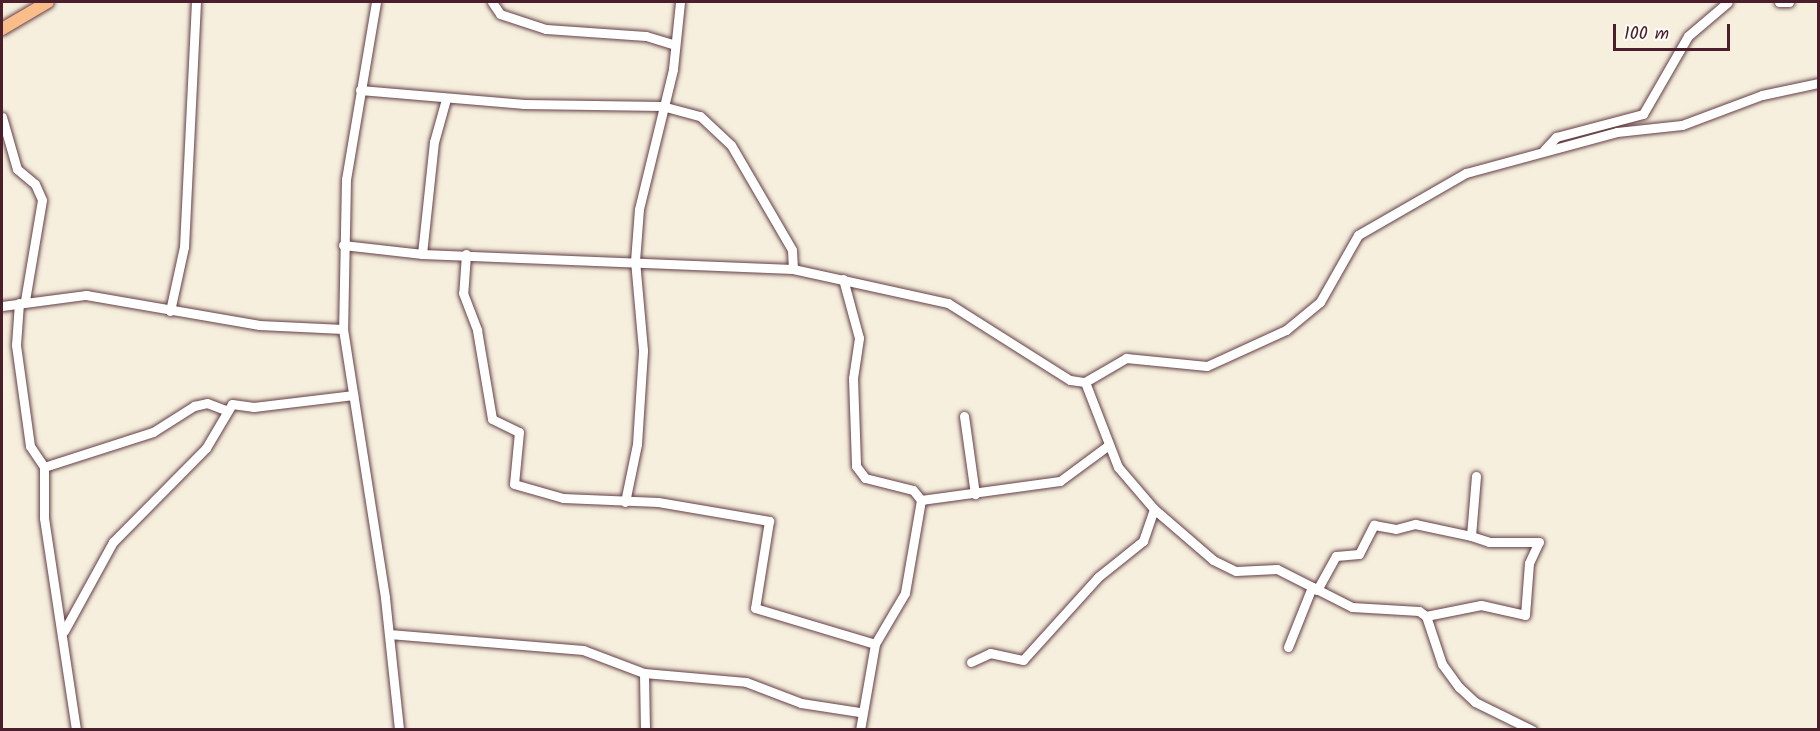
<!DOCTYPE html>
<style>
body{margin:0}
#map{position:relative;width:1820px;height:731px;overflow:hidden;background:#f6efdd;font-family:Kalam,sans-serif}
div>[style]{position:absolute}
.roads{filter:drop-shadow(0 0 2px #643e46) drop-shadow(0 0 2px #643e46)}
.minor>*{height:9px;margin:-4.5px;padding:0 4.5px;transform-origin:4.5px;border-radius:4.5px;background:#fff}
.major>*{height:12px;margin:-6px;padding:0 6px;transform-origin:6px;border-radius:6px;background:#f8bd89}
span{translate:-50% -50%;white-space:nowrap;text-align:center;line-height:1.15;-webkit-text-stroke:4.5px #fdfcf7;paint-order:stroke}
.frame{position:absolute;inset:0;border:3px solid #4a1f2b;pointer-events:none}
.scale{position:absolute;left:1613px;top:24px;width:117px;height:27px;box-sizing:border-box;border:3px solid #4a1f2b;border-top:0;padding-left:8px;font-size:18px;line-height:21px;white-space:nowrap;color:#4a1f2b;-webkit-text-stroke:4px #fdfcf7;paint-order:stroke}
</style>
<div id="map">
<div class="roads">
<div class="minor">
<i style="left:376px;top:2px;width:180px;rotate:99.6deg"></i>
<i style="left:346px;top:179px;width:150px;rotate:91.1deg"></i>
<i style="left:343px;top:329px;width:272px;rotate:81.1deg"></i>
<i style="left:385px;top:598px;width:133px;rotate:83.9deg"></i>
<i style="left:492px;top:2px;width:14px;rotate:56deg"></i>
<i style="left:500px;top:14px;width:48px;rotate:18.1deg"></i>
<i style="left:546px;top:29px;width:100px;rotate:4deg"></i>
<i style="left:646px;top:36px;width:27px;rotate:17deg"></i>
<i style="left:1779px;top:2px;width:10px"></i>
<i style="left:360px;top:90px;width:165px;rotate:4.9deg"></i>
<i style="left:524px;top:104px;width:138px;rotate:0.8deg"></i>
<i style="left:662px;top:106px;width:39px;rotate:15deg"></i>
<i style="left:700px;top:116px;width:42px;rotate:43.1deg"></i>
<i style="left:731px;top:145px;width:121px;rotate:59.8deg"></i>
<i style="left:792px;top:250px;width:19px;rotate:87deg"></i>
<i style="left:2px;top:117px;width:54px;rotate:73.9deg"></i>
<i style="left:17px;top:169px;width:23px;rotate:40deg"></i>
<i style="left:35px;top:184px;width:17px;rotate:66deg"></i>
<i style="left:42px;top:200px;width:101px;rotate:99.6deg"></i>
<i style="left:1544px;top:150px;width:18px;rotate:-47deg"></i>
<i style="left:1556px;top:137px;width:90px;rotate:-14.8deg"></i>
<i style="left:1643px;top:114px;width:90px;rotate:-60deg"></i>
<i style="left:1688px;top:36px;width:52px;rotate:-40.4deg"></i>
<i style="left:343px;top:245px;width:80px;rotate:6.5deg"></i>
<i style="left:422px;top:254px;width:371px;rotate:2.3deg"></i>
<i style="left:793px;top:269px;width:159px;rotate:12.4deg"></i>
<i style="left:948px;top:303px;width:144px;rotate:32.3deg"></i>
<i style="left:1070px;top:380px;width:15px;rotate:8deg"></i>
<i style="left:1085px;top:382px;width:48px;rotate:-30.3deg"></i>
<i style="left:1126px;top:358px;width:81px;rotate:5.6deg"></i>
<i style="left:1207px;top:366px;width:87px;rotate:-24.5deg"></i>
<i style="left:1286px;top:330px;width:44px;rotate:-39.5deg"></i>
<i style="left:1320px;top:302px;width:77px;rotate:-60.4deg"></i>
<i style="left:1358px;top:235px;width:125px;rotate:-29.9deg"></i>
<i style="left:1466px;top:173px;width:156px;rotate:-15.2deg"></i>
<i style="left:1617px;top:132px;width:65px;rotate:-6.1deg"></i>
<i style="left:1682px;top:125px;width:85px;rotate:-20.6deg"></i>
<i style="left:1762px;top:95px;width:57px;rotate:-12.1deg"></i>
<i style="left:422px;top:254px;width:113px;rotate:-83.9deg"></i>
<i style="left:434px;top:142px;width:45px;rotate:-74.4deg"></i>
<i style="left:466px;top:254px;width:39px;rotate:94deg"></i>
<i style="left:463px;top:293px;width:40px;rotate:69deg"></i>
<i style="left:477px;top:330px;width:90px;rotate:80.4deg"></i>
<i style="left:492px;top:419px;width:30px;rotate:26deg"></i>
<i style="left:519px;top:432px;width:52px;rotate:95.5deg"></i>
<i style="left:514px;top:484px;width:51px;rotate:15.9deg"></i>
<i style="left:563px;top:498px;width:95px;rotate:2.4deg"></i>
<i style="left:658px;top:502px;width:113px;rotate:9.7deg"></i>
<i style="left:769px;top:521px;width:88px;rotate:99.1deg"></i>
<i style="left:755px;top:608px;width:125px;rotate:16.7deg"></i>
<i style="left:843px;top:279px;width:61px;rotate:74.8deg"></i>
<i style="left:859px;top:338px;width:40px;rotate:98.5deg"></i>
<i style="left:853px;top:378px;width:88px;rotate:88deg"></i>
<i style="left:856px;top:466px;width:15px;rotate:53deg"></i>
<i style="left:865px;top:478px;width:49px;rotate:14deg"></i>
<i style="left:913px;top:490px;width:13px;rotate:51deg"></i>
<i style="left:921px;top:500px;width:94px;rotate:99.8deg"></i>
<i style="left:905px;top:593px;width:59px;rotate:120.5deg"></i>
<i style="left:875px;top:644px;width:87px;rotate:99.9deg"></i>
<i style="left:19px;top:303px;width:42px;rotate:94.1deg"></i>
<i style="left:16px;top:345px;width:102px;rotate:82.1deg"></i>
<i style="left:30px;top:446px;width:25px;rotate:56deg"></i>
<i style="left:44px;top:467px;width:51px;rotate:90deg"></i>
<i style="left:44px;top:518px;width:214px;rotate:81.4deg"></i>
<i style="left:2px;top:306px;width:85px;rotate:-7.5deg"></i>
<i style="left:86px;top:295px;width:176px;rotate:9.8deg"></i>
<i style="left:259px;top:325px;width:84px;rotate:2.7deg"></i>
<i style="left:170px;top:311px;width:66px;rotate:-77.7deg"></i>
<i style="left:184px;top:247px;width:245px;rotate:-87.2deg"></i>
<i style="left:1085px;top:382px;width:91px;rotate:68.8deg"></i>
<i style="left:1118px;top:467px;width:55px;rotate:49.4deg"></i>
<i style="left:1154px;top:509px;width:78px;rotate:40.8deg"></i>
<i style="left:1213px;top:560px;width:25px;rotate:26deg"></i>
<i style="left:1236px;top:571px;width:41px;rotate:-2.8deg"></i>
<i style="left:1277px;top:569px;width:84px;rotate:26.9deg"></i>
<i style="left:1352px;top:607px;width:67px;rotate:3.4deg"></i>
<i style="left:1419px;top:611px;width:9px;rotate:36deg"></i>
<i style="left:1426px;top:616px;width:51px;rotate:71.6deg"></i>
<i style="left:1442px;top:664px;width:29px;rotate:54deg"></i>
<i style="left:1459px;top:687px;width:22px;rotate:43deg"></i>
<i style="left:1475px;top:702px;width:64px;rotate:26.2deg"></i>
<i style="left:964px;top:416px;width:79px;rotate:82deg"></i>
<i style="left:44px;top:467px;width:114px;rotate:-17.8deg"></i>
<i style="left:153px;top:432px;width:49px;rotate:-32.4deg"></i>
<i style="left:194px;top:406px;width:13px;rotate:-13deg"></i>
<i style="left:207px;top:403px;width:19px;rotate:21deg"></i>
<i style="left:1476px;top:476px;width:60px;rotate:94.8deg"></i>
<i style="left:1471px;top:536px;width:19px;rotate:18deg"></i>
<i style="left:1489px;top:542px;width:50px"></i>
<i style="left:921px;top:500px;width:140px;rotate:-7.8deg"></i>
<i style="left:1060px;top:481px;width:57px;rotate:-36.5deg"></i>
<i style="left:625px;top:502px;width:59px;rotate:-78.3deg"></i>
<i style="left:637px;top:444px;width:94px;rotate:-86.3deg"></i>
<i style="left:643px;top:350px;width:89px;rotate:-95.1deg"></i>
<i style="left:635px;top:261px;width:52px;rotate:-85.6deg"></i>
<i style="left:639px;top:209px;width:144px;rotate:-76.3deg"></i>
<i style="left:673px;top:69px;width:67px;rotate:-84deg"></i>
<i style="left:1317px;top:590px;width:39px;rotate:-61deg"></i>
<i style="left:1336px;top:556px;width:23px;rotate:-5deg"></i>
<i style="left:1359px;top:554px;width:33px;rotate:-63deg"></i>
<i style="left:1374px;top:525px;width:22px;rotate:10deg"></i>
<i style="left:1396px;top:529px;width:20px;rotate:-15deg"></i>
<i style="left:1415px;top:524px;width:57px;rotate:12.1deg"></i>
<i style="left:1426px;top:616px;width:56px;rotate:-11.3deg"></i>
<i style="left:1481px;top:605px;width:45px;rotate:12.8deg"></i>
<i style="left:1525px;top:615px;width:52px;rotate:-85.6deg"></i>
<i style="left:1529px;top:563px;width:23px;rotate:-65deg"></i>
<i style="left:64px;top:631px;width:102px;rotate:-61.2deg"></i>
<i style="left:113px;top:542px;width:132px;rotate:-45.3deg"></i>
<i style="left:206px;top:448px;width:51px;rotate:-59.4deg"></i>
<i style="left:232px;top:404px;width:22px;rotate:8deg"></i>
<i style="left:254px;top:407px;width:100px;rotate:-6.9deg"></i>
<i style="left:389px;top:634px;width:195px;rotate:4.7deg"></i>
<i style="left:583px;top:650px;width:65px;rotate:20.7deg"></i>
<i style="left:644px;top:673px;width:102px;rotate:5deg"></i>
<i style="left:746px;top:682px;width:59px;rotate:20.9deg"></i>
<i style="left:801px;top:703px;width:59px;rotate:8.8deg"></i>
<i style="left:1288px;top:647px;width:65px;rotate:-68.2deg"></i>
<i style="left:971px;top:662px;width:21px;rotate:-25deg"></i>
<i style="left:990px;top:653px;width:34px;rotate:12deg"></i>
<i style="left:1023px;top:660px;width:112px;rotate:-47.9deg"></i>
<i style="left:1098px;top:577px;width:58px;rotate:-38.7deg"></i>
<i style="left:1143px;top:541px;width:34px;rotate:-71deg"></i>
<i style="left:644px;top:673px;width:57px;rotate:89deg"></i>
</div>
<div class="major">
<i style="left:2px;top:29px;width:53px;rotate:-30.4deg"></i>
</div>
</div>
<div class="frame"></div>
<div class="scale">100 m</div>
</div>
